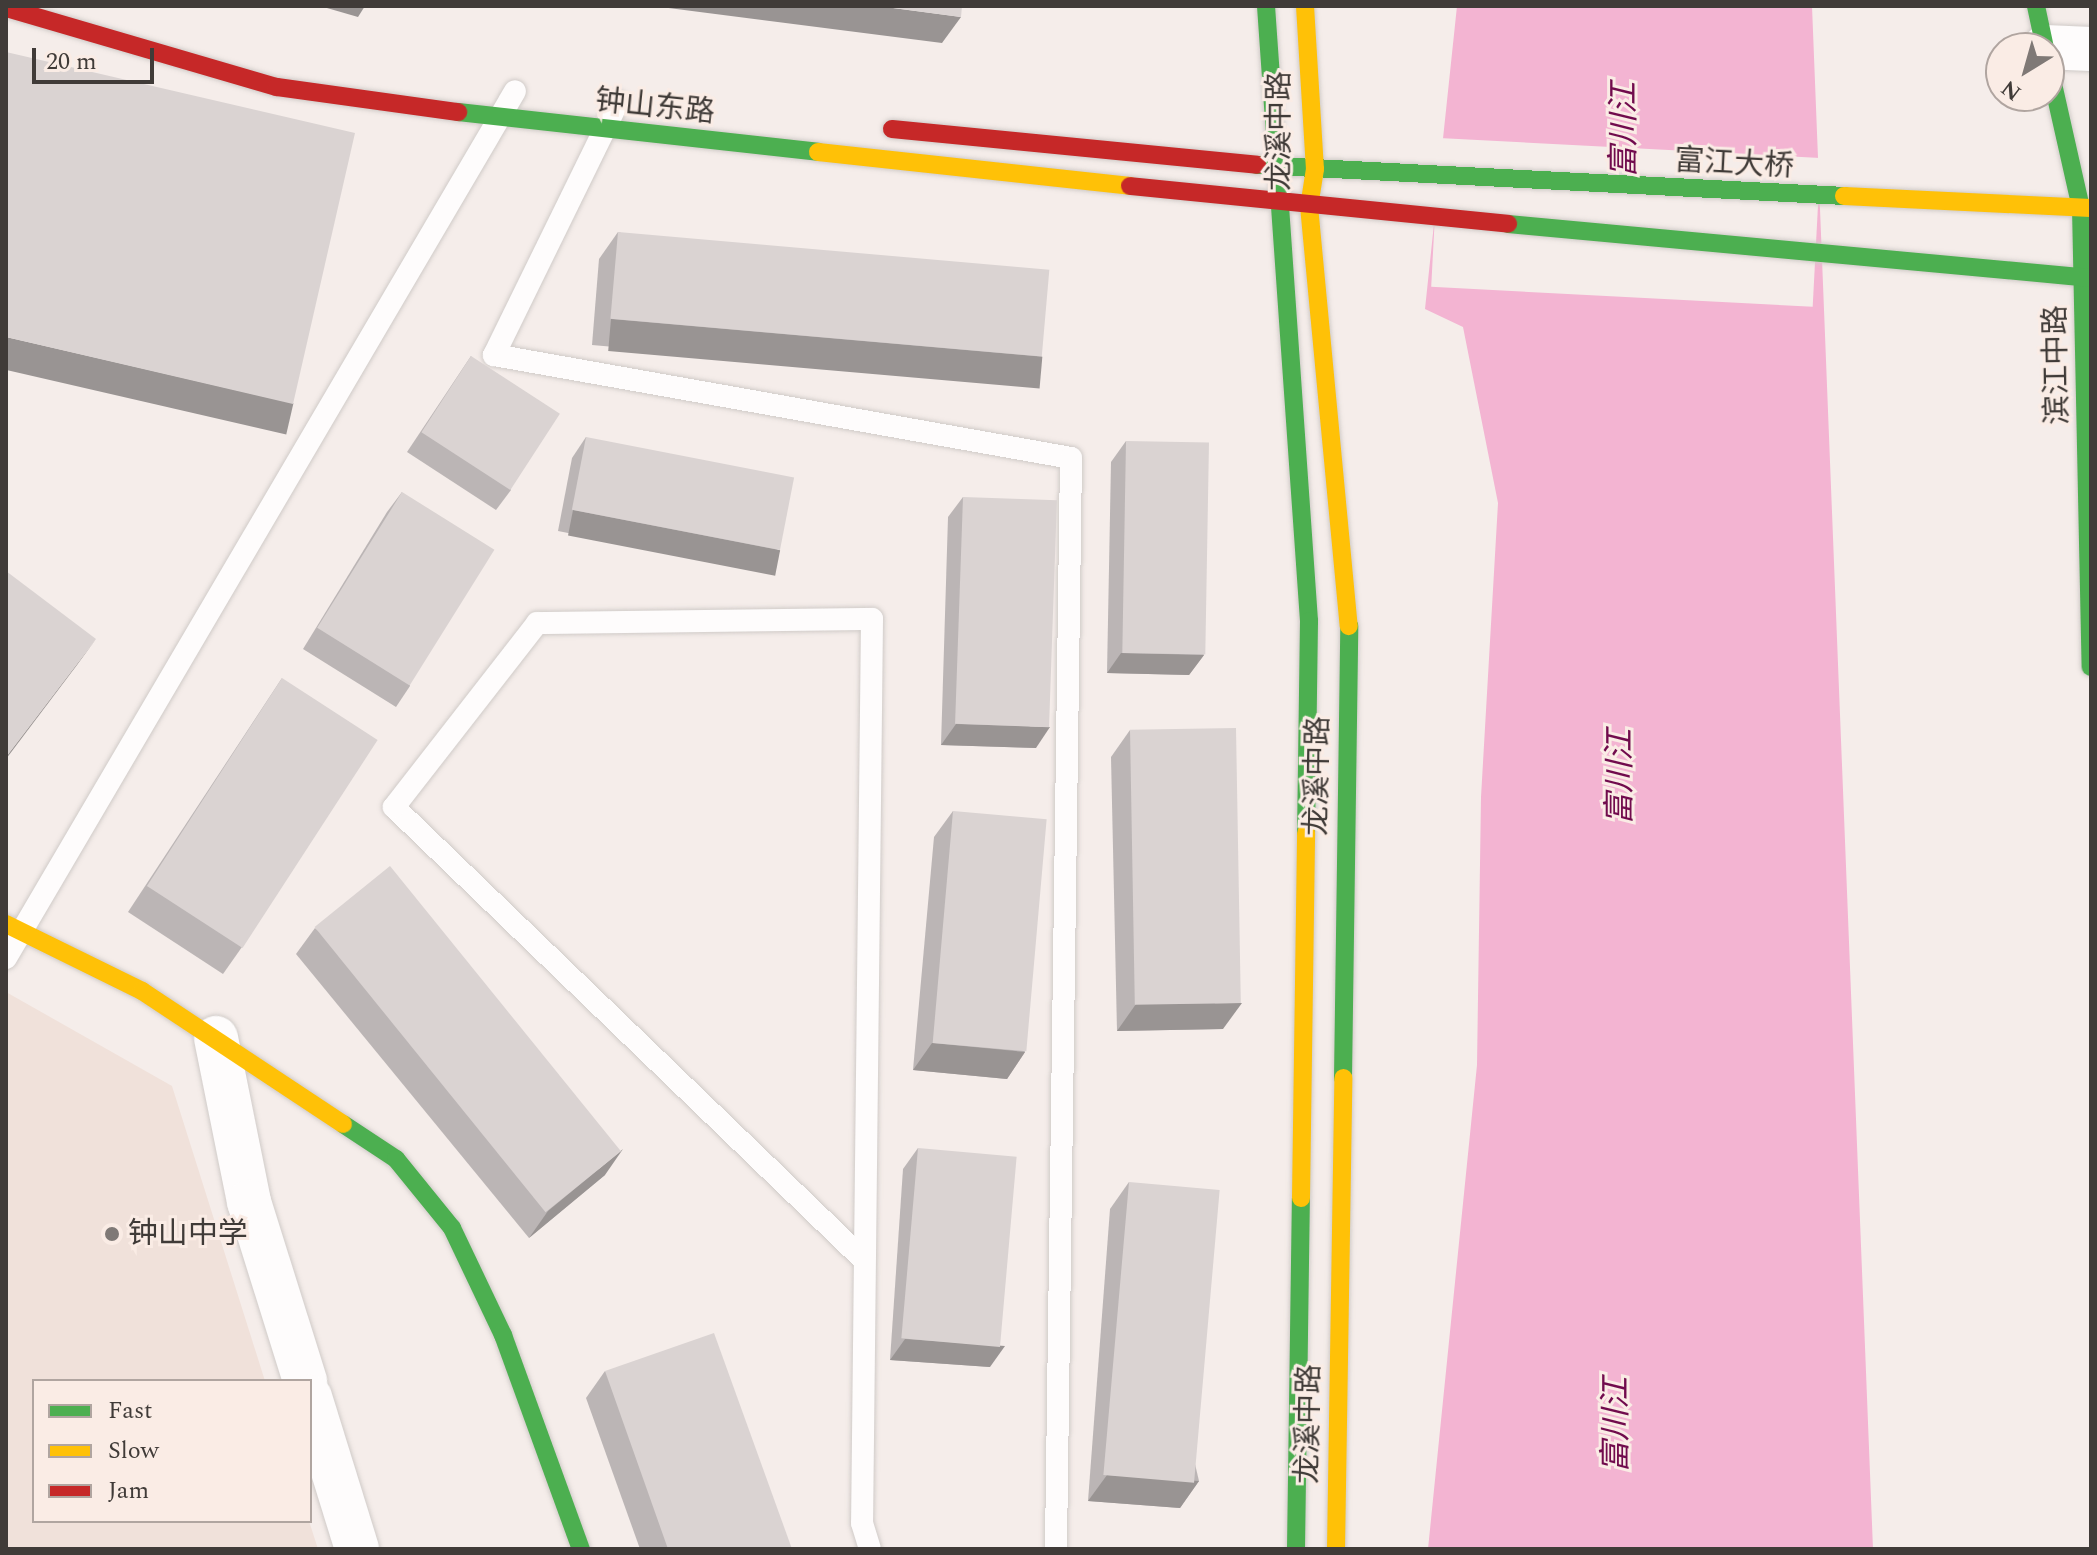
<!DOCTYPE html>
<meta charset="utf-8">
<style>
body{margin:0}
#map{position:relative;width:2097px;height:1555px;overflow:hidden;background:#f5edea;font-family:Spectral,"Noto Sans SC",serif}
div>[style]{position:absolute}
.built>*{inset:0;background:#f0e1da}
.water>*{inset:0;background:#f3b4d2}
.pier>*{inset:0;background:#f5edea;transform-origin:0 0}
.roads{filter:drop-shadow(0 0 2px #d0cbc8) drop-shadow(0 0 2px #d0cbc8)}
.lane>*{height:22px;margin:-11px;padding:0 11px;transform-origin:11px;border-radius:11px;background:#fefcfc}
.street>*{height:44px;margin:-22px;padding:0 22px;transform-origin:22px;border-radius:22px;background:#fefcfc}
.fast>*{height:18px;margin:-9px;padding:0 9px;transform-origin:9px;border-radius:9px;background:#4caf50}
.slow>*{height:18px;margin:-9px;padding:0 9px;transform-origin:9px;border-radius:9px;background:#ffc107}
.jam>*{height:18px;margin:-9px;padding:0 9px;transform-origin:9px;border-radius:9px;background:#c62828}
.wall>*{inset:0;background:#bbb5b5}
.shaded-wall>*{inset:0;background:#999493;transform-origin:0 0}
.building>*{inset:0;background:#dad3d2;transform-origin:0 0}
.dots>*{width:22px;height:22px;translate:-50% -50%;box-sizing:border-box;border:4px solid #faece5;border-radius:50%}
span{translate:-50% -50%;white-space:nowrap;text-align:center;line-height:1.15;-webkit-text-stroke:6px #faece5;paint-order:stroke}
.street-label{font-size:30px;color:#403b38}
.poi-label{font-size:30px;color:#403b38}
.left{translate:0 -50%;text-align:left}
.water-label{font-size:32px;color:#710b4d;font-style:italic}
.frame{position:absolute;inset:0;border:8px solid #403b38;pointer-events:none}
.legend{position:absolute;left:32px;top:1379px;width:280px;height:144px;box-sizing:border-box;background:#faece5;border:2px solid #b0a5a0;margin:0;padding:10px 14px;list-style:none;font-size:24px;color:#403b38}
.legend li{display:flex;align-items:center;gap:16px;height:40px}
.legend b{width:40px;border:2px solid #b0a5a0}
.north{position:absolute;left:1985px;top:32px;width:80px;height:80px;box-sizing:border-box;background:#faece5;border:2px solid #b0a5a0;border-radius:50%;rotate:217deg;font-size:22px;font-weight:700;line-height:32px;text-align:center;color:#403b38}
.north::after{content:'';display:block;margin:auto;width:28px;height:36px;background:#7f7976;clip-path:polygon(50% 0,100% 100%,50% 72%,0 100%)}
.scale{position:absolute;left:32px;top:48px;width:122px;height:36px;box-sizing:border-box;border:4px solid #403b38;border-top:0;padding-left:10px;font-size:24px;line-height:28px;white-space:nowrap;color:#403b38;-webkit-text-stroke:6px #faece5;paint-order:stroke}
</style>
<div id="map">
<div class="built">
<i style="clip-path:polygon(6px 992px,172px 1086px,265px 1381px,34px 1381px,34px 1521px,309px 1521px,318px 1549px,6px 1549px)"></i>
</div>
<div class="water">
<i style="clip-path:polygon(1457px 6px,1812px 6px,1873px 1549px,1428px 1549px,1477px 1065px,1481px 797px,1498px 503px,1463px 327px,1425px 309px)"></i>
</div>
<div class="pier">
<i style="left:1439px;top:138px;width:382px;height:149px;rotate:3deg"></i>
</div>
<div class="roads">
<div class="lane">
<i style="left:618px;top:102px;width:282px;rotate:116.1deg"></i>
<i style="left:494px;top:355px;width:586px;rotate:10.12deg"></i>
<i style="left:1071px;top:458px;width:1091px;rotate:90.79deg"></i>
<i style="left:6px;top:958px;width:1005px;rotate:-59.58deg"></i>
<i style="left:864px;top:1260px;width:653px;rotate:-136.06deg"></i>
<i style="left:394px;top:807px;width:233px;rotate:-52.1deg"></i>
<i style="left:537px;top:623px;width:335px;rotate:-0.7deg"></i>
<i style="left:872px;top:619px;width:904px;rotate:90.63deg"></i>
<i style="left:862px;top:1523px;width:27px;rotate:73deg"></i>
</div>
<div class="street">
<i style="left:2045px;top:47px;width:46px;rotate:2.5deg"></i>
<i style="left:216px;top:1038px;width:167px;rotate:78.6deg"></i>
<i style="left:249px;top:1202px;width:188px;rotate:72.6deg"></i>
<i style="left:310px;top:1397px;width:159px;rotate:72.8deg"></i>
</div>
<div class="fast">
<i style="left:1266px;top:6px;width:617px;rotate:86deg"></i>
<i style="left:1309px;top:621px;width:212px;rotate:90.8deg"></i>
<i style="left:2036px;top:6px;width:43px;rotate:77.9deg"></i>
<i style="left:2049px;top:66px;width:146px;rotate:77.3deg"></i>
<i style="left:2081px;top:208px;width:459px;rotate:88.8deg"></i>
<i style="left:458px;top:112px;width:362px;rotate:6.3deg"></i>
<i style="left:1257px;top:165px;width:588px;rotate:3.02deg"></i>
<i style="left:1508px;top:224px;width:585px;rotate:5.29deg"></i>
<i style="left:1343px;top:1078px;width:452px;rotate:-89.2deg"></i>
<i style="left:343px;top:1124px;width:64px;rotate:33.4deg"></i>
<i style="left:396px;top:1159px;width:89px;rotate:50.9deg"></i>
<i style="left:452px;top:1228px;width:119px;rotate:64.5deg"></i>
<i style="left:503px;top:1335px;width:228px;rotate:70deg"></i>
<i style="left:1296px;top:1549px;width:351px;rotate:-89.2deg"></i>
</div>
<div class="slow">
<i style="left:1305px;top:6px;width:163px;rotate:86.5deg"></i>
<i style="left:1315px;top:169px;width:37px;rotate:99deg"></i>
<i style="left:1309px;top:206px;width:422px;rotate:84.6deg"></i>
<i style="left:818px;top:152px;width:314px;rotate:6.2deg"></i>
<i style="left:1844px;top:196px;width:247px;rotate:2.8deg"></i>
<i style="left:6px;top:924px;width:152px;rotate:26.2deg"></i>
<i style="left:142px;top:991px;width:241px;rotate:33.5deg"></i>
<i style="left:1301px;top:1198px;width:365px;rotate:-89.2deg"></i>
<i style="left:1336px;top:1549px;width:471px;rotate:-89.1deg"></i>
</div>
<div class="jam">
<i style="left:6px;top:8px;width:282px;rotate:16.3deg"></i>
<i style="left:277px;top:87px;width:183px;rotate:7.9deg"></i>
<i style="left:892px;top:129px;width:367px;rotate:5.6deg"></i>
<i style="left:1130px;top:186px;width:380px;rotate:5.7deg"></i>
</div>
</div>
<div class="wall">
<i style="clip-path:polygon(618px 232px,1042px 356px,1023px 383px,592px 345px,599px 259px)"></i>
<i style="clip-path:polygon(471px 356px,511px 490px,496px 510px,407px 452px)"></i>
<i style="clip-path:polygon(586px 437px,780px 551px,766px 572px,558px 531px,572px 458px)"></i>
<i style="clip-path:polygon(1126px 441px,1204px 655px,1189px 675px,1107px 673px,1111px 462px)"></i>
<i style="clip-path:polygon(402px 492px,410px 686px,396px 707px,303px 649px,387px 512px)"></i>
<i style="clip-path:polygon(963px 497px,1036px 748px,941px 745px,948px 517px)"></i>
<i style="clip-path:polygon(282px 678px,242px 947px,223px 974px,128px 912px)"></i>
<i style="clip-path:polygon(1130px 730px,1223px 1029px,1117px 1031px,1111px 757px)"></i>
<i style="clip-path:polygon(953px 811px,1025px 1052px,1007px 1079px,913px 1070px,934px 837px)"></i>
<i style="clip-path:polygon(315px 928px,605px 1175px,529px 1238px,296px 954px)"></i>
<i style="clip-path:polygon(918px 1148px,990px 1367px,890px 1360px,903px 1169px)"></i>
<i style="clip-path:polygon(1129px 1182px,1199px 1481px,1180px 1508px,1088px 1501px,1110px 1209px)"></i>
<i style="clip-path:polygon(605px 1371px,792px 1549px,640px 1549px,586px 1398px)"></i>
</div>
<div class="shaded-wall">
<i style="clip-path:polygon(320px 6px,365px 6px,358px 17px)"></i>
<i style="clip-path:polygon(653px 6px,878px 6px,961px 17px,942px 43px)"></i>
<i style="left:611px;top:319px;width:433px;height:32px;rotate:5deg"></i>
<i style="left:6px;top:337px;width:295px;height:32px;rotate:13deg"></i>
<i style="left:573px;top:510px;width:211px;height:26px;rotate:11deg"></i>
<i style="clip-path:polygon(96px 639px,77px 665px,6px 759px,6px 757px)"></i>
<i style="clip-path:polygon(1121px 653px,1204px 655px,1189px 675px,1107px 673px)"></i>
<i style="clip-path:polygon(956px 724px,1050px 727px,1036px 748px,941px 745px)"></i>
<i style="clip-path:polygon(1242px 1003px,1223px 1029px,1117px 1031px,1136px 1004px)"></i>
<i style="clip-path:polygon(932px 1043px,1025px 1052px,1007px 1079px,913px 1070px)"></i>
<i style="clip-path:polygon(623px 1149px,605px 1175px,529px 1238px,548px 1211px)"></i>
<i style="clip-path:polygon(905px 1339px,1005px 1346px,990px 1367px,890px 1360px)"></i>
<i style="clip-path:polygon(1107px 1475px,1199px 1481px,1180px 1508px,1088px 1501px)"></i>
</div>
<div class="building">
<i style="clip-path:polygon(878px 6px,962px 6px,961px 17px)"></i>
<i style="clip-path:polygon(6px 52px,355px 133px,293px 404px,6px 337px)"></i>
<i style="left:618px;top:232px;width:433px;height:87px;rotate:5deg"></i>
<i style="left:471px;top:356px;width:106px;height:91px;rotate:33deg"></i>
<i style="left:586px;top:437px;width:212px;height:74px;rotate:11deg"></i>
<i style="left:1126px;top:441px;width:83px;height:212px;rotate:1deg"></i>
<i style="left:402px;top:492px;width:109px;height:160px;rotate:32deg"></i>
<i style="left:963px;top:497px;width:94px;height:227px;rotate:2deg"></i>
<i style="clip-path:polygon(6px 571px,96px 639px,6px 757px)"></i>
<i style="left:282px;top:678px;width:114px;height:248px;rotate:33deg"></i>
<i style="left:1236px;top:728px;width:275px;height:106px;rotate:89deg"></i>
<i style="left:953px;top:811px;width:94px;height:233px;rotate:5deg"></i>
<i style="left:390px;top:866px;width:367px;height:97px;rotate:51deg"></i>
<i style="left:918px;top:1148px;width:99px;height:191px;rotate:5deg"></i>
<i style="left:1129px;top:1182px;width:91px;height:294px;rotate:5deg"></i>
<i style="clip-path:polygon(714px 1333px,792px 1549px,668px 1549px,605px 1371px)"></i>
</div>
<div class="dots">
<i style="left:112px;top:1234px;background:#7f7976"></i>
</div>
<div class="street-label">
<span style="left:655px;top:107px;rotate:6deg">钟山东路</span>
<span style="left:1280px;top:131px;rotate:-90deg">龙溪中路</span>
<span style="left:1734px;top:164px;rotate:3deg">富江大桥</span>
<span style="left:2057px;top:365px;rotate:-91deg">滨江中路</span>
<span style="left:1318px;top:776px;rotate:-89deg">龙溪中路</span>
<span style="left:1309px;top:1424px;rotate:-89deg">龙溪中路</span>
</div>
<div class="poi-label">
<span class="left" style="left:128px;top:1234px">钟山中学</span>
</div>
<div class="water-label">
<span style="left:1625px;top:130px;rotate:-90deg">富川江</span>
<span style="left:1621px;top:777px;rotate:-90deg">富川江</span>
<span style="left:1617px;top:1425px;rotate:-90deg">富川江</span>
</div>
<div class="frame"></div>
<ul class="legend">
<li><b style="height:10px;background:#4caf50"></b>Fast</li>
<li><b style="height:10px;background:#ffc107"></b>Slow</li>
<li><b style="height:10px;background:#c62828"></b>Jam</li>
</ul>
<div class="north">N</div>
<div class="scale">20 m</div>
</div>
